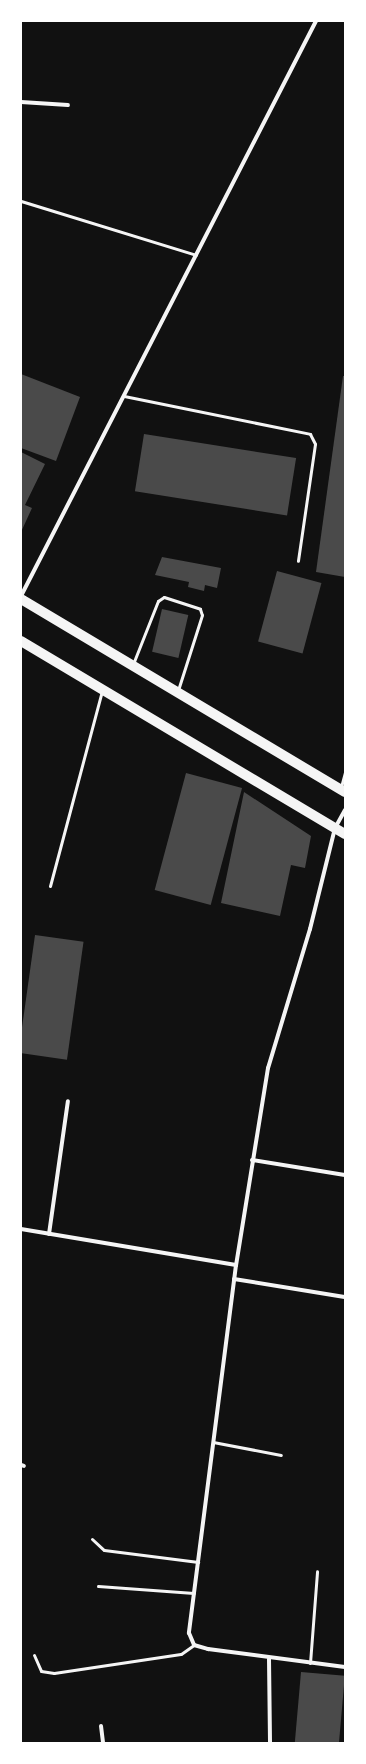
<!DOCTYPE html>
<style>
body{margin:0}
#map{position:relative;width:366px;height:1764px;overflow:hidden;background:#111;font-family:Ubuntu,sans-serif}
div>[style]{position:absolute}
.building>*{inset:0;background:#4a4a4a;transform-origin:0 0}
.service>*{height:3px;margin:-1.5px;padding:0 1.5px;transform-origin:1.5px;border-radius:1.5px;background:#f5f5f5}
.minor>*{height:4px;margin:-2px;padding:0 2px;transform-origin:2px;border-radius:2px;background:#f5f5f5}
.primary>*{height:10px;margin:-5px;padding:0 5px;transform-origin:5px;border-radius:5px;background:#f5f5f5}
span{translate:-50% -50%;white-space:nowrap;text-align:center;line-height:1.15;-webkit-text-stroke:3px #fff;paint-order:stroke}
.frame{position:absolute;inset:0;border:22px solid #fff;pointer-events:none}
</style>
<div id="map">
<div class="building">
<i style="clip-path:polygon(21px 374px,80px 397px,56px 461px,21px 448px)"></i>
<i style="clip-path:polygon(343px 376px,345px 376px,345px 577px,316px 572px)"></i>
<i style="left:144px;top:434px;width:154px;height:58px;rotate:9deg"></i>
<i style="clip-path:polygon(21px 452px,45px 464px,25px 505px,32px 508px,21px 532px)"></i>
<i style="clip-path:polygon(162px 557px,221px 568px,217px 588px,205px 585px,204px 591px,188px 587px,189px 582px,155px 575px)"></i>
<i style="left:277px;top:571px;width:46px;height:73px;rotate:15deg"></i>
<i style="left:162px;top:609px;width:27px;height:44px;rotate:13deg"></i>
<i style="left:186px;top:773px;width:58px;height:121px;rotate:15deg"></i>
<i style="clip-path:polygon(244px 792px,311px 836px,305px 868px,291px 865px,280px 916px,221px 903px)"></i>
<i style="left:35px;top:935px;width:49px;height:119px;rotate:8deg"></i>
<i style="left:301px;top:1672px;width:44px;height:71px;rotate:5deg"></i>
</div>
<div class="service">
<i style="left:21px;top:201px;width:183px;rotate:17.1deg"></i>
<i style="left:124px;top:396px;width:190px;rotate:11.5deg"></i>
<i style="left:310px;top:434px;width:11px;rotate:63deg"></i>
<i style="left:315px;top:444px;width:118px;rotate:98.3deg"></i>
<i style="left:133px;top:664px;width:68px;rotate:-68.4deg"></i>
<i style="left:158px;top:601px;width:7px;rotate:-34deg"></i>
<i style="left:164px;top:597px;width:38px;rotate:18deg"></i>
<i style="left:200px;top:609px;width:6px;rotate:72deg"></i>
<i style="left:202px;top:615px;width:79px;rotate:107.7deg"></i>
<i style="left:341px;top:787px;width:16px;rotate:-75deg"></i>
<i style="left:50px;top:886px;width:202px;rotate:-75.1deg"></i>
<i style="left:213px;top:1442px;width:69px;rotate:10.8deg"></i>
<i style="left:92px;top:1539px;width:16px;rotate:43deg"></i>
<i style="left:104px;top:1550px;width:95px;rotate:7.3deg"></i>
<i style="left:98px;top:1586px;width:96px;rotate:4.2deg"></i>
<i style="left:34px;top:1655px;width:17px;rotate:66deg"></i>
<i style="left:41px;top:1671px;width:13px;rotate:9deg"></i>
<i style="left:54px;top:1673px;width:128px;rotate:-8.5deg"></i>
<i style="left:181px;top:1654px;width:16px;rotate:-35deg"></i>
<i style="left:310px;top:1663px;width:92px;rotate:-85.6deg"></i>
</div>
<div class="minor">
<i style="left:21px;top:102px;width:47px;rotate:3.7deg"></i>
<i style="left:21px;top:596px;width:646px;rotate:-62.84deg"></i>
<i style="left:345px;top:810px;width:21px;rotate:119deg"></i>
<i style="left:335px;top:828px;width:104px;rotate:103.9deg"></i>
<i style="left:310px;top:929px;width:145px;rotate:106.8deg"></i>
<i style="left:268px;top:1068px;width:200px;rotate:99.2deg"></i>
<i style="left:236px;top:1265px;width:371px;rotate:97.3deg"></i>
<i style="left:189px;top:1633px;width:13px;rotate:67deg"></i>
<i style="left:194px;top:1645px;width:15px;rotate:16deg"></i>
<i style="left:208px;top:1649px;width:138px;rotate:7.5deg"></i>
<i style="left:252px;top:1160px;width:94px;rotate:9.2deg"></i>
<i style="left:21px;top:1229px;width:218px;rotate:9.5deg"></i>
<i style="left:49px;top:1234px;width:134px;rotate:-81.9deg"></i>
<i style="left:234px;top:1279px;width:112px;rotate:9.2deg"></i>
<i style="left:21px;top:1465px;width:3px;rotate:18deg"></i>
<i style="left:269px;top:1659px;width:84px;rotate:89.3deg"></i>
<i style="left:101px;top:1726px;width:17px;rotate:83deg"></i>
</div>
<div class="primary">
<i style="left:21px;top:599px;width:377px;rotate:30.8deg"></i>
<i style="left:21px;top:641px;width:377px;rotate:30.8deg"></i>
</div>
<div class="frame"></div>
</div>
